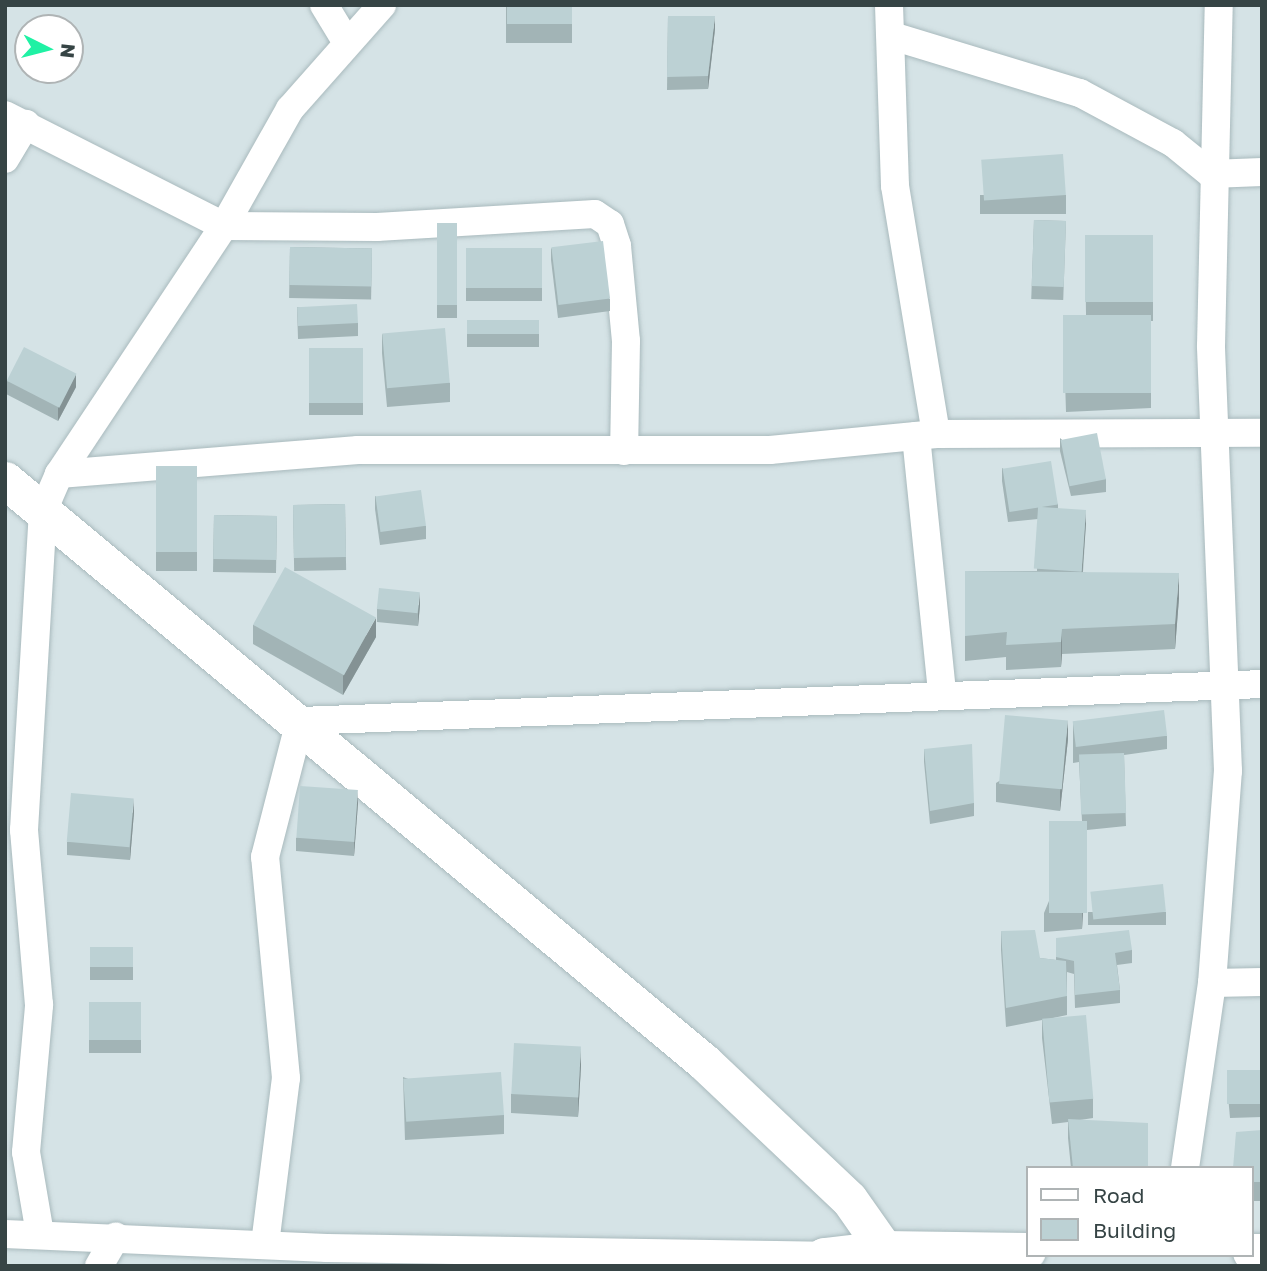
<!DOCTYPE html>
<style>
body{margin:0}
#map{position:relative;width:1267px;height:1271px;overflow:hidden;background:#e6f0f2;font-family:"Golos Text",sans-serif}
div>[style]{position:absolute}
.residential>*{inset:0;background:#d5e3e6}
.roads{filter:drop-shadow(0 0 2px #a9babd) drop-shadow(0 0 2px #a9babd)}
.minor>*{height:28px;margin:-14px;padding:0 14px;transform-origin:14px;border-radius:14px;background:#fff}
.tertiary>*{height:37px;margin:-18.5px;padding:0 18.5px;transform-origin:18.5px;border-radius:18.5px;background:#fff}
.wall>*{inset:0;background:#a2b4b6;transform-origin:0 0}
.shaded-wall>*{inset:0;background:#849294}
.building>*{inset:0;background:#bcd1d4;transform-origin:0 0}
span{translate:-50% -50%;white-space:nowrap;text-align:center;line-height:1.15;-webkit-text-stroke:5px #fff;paint-order:stroke}
.frame{position:absolute;inset:0;border:7px solid #364445;pointer-events:none}
.legend{position:absolute;left:1026px;top:1166px;width:228px;height:91px;box-sizing:border-box;background:#fff;border:2px solid #afb4b5;margin:0;padding:9px 12px;list-style:none;font-size:21px;color:#364445}
.legend li{display:flex;align-items:center;gap:14px;height:35px}
.legend b{width:35px;border:2px solid #afb4b5}
.north{position:absolute;left:14px;top:14px;width:70px;height:70px;box-sizing:border-box;background:#fff;border:2px solid #afb4b5;border-radius:50%;rotate:96deg;font-size:19px;font-weight:700;line-height:28px;text-align:center;color:#364445}
.north::after{content:'';display:block;margin:auto;width:24px;height:32px;background:#1ff1a4;clip-path:polygon(50% 0,100% 100%,50% 72%,0 100%)}
</style>
<div id="map">
<div class="residential">
<i style="clip-path:polygon(evenodd,5px 5px,1262px 5px,1262px 1266px,5px 1266px,5px 5px,28px 28px,70px 28px,70px 70px,28px 70px,28px 28px,5px 5px,1027px 1168px,1251px 1168px,1251px 1255px,1027px 1255px,1027px 1168px)"></i>
</div>
<div class="roads">
<div class="minor">
<i style="left:324px;top:5px;width:44px;rotate:58.8deg"></i>
<i style="left:889px;top:5px;width:181px;rotate:88.1deg"></i>
<i style="left:895px;top:186px;width:251px;rotate:80.6deg"></i>
<i style="left:892px;top:36px;width:196px;rotate:16.9deg"></i>
<i style="left:1080px;top:93px;width:106px;rotate:28.3deg"></i>
<i style="left:1173px;top:143px;width:49px;rotate:39.2deg"></i>
<i style="left:1211px;top:174px;width:51px;rotate:-2.2deg"></i>
<i style="left:5px;top:115px;width:246px;rotate:26.9deg"></i>
<i style="left:224px;top:226px;width:153px;rotate:0.4deg"></i>
<i style="left:377px;top:227px;width:218px;rotate:-3.4deg"></i>
<i style="left:595px;top:214px;width:18px;rotate:34deg"></i>
<i style="left:610px;top:224px;width:23px;rotate:72deg"></i>
<i style="left:617px;top:246px;width:95px;rotate:84.6deg"></i>
<i style="left:626px;top:341px;width:110px;rotate:91deg"></i>
<i style="left:5px;top:159px;width:41px;rotate:-59deg"></i>
<i style="left:916px;top:436px;width:256px;rotate:84.2deg"></i>
<i style="left:59px;top:474px;width:298px;rotate:-56.4deg"></i>
<i style="left:224px;top:226px;width:134px;rotate:-60.6deg"></i>
<i style="left:290px;top:109px;width:139px;rotate:-48.5deg"></i>
<i style="left:1212px;top:983px;width:50px;rotate:-1.1deg"></i>
<i style="left:1185px;top:1168px;width:187px;rotate:-81.7deg"></i>
<i style="left:1212px;top:983px;width:213px;rotate:-85.7deg"></i>
<i style="left:1228px;top:771px;width:425px;rotate:-92.3deg"></i>
<i style="left:1211px;top:346px;width:341px;rotate:-88.7deg"></i>
<i style="left:5px;top:1234px;width:322px;rotate:2.5deg"></i>
<i style="left:327px;top:1248px;width:497px;rotate:0.9deg"></i>
<i style="left:40px;top:1234px;width:83px;rotate:-99.7deg"></i>
<i style="left:26px;top:1152px;width:148px;rotate:-84.9deg"></i>
<i style="left:39px;top:1005px;width:176px;rotate:-94.9deg"></i>
<i style="left:24px;top:830px;width:320px;rotate:-86.6deg"></i>
<i style="left:43px;top:511px;width:40px;rotate:-66.6deg"></i>
<i style="left:59px;top:474px;width:300px;rotate:-4.6deg"></i>
<i style="left:358px;top:450px;width:412px"></i>
<i style="left:770px;top:450px;width:167px;rotate:-5.5deg"></i>
<i style="left:936px;top:434px;width:326px;rotate:-0.2deg"></i>
<i style="left:265px;top:1244px;width:167px;rotate:-82.8deg"></i>
<i style="left:286px;top:1078px;width:222px;rotate:-95.4deg"></i>
<i style="left:265px;top:857px;width:140px;rotate:-75.6deg"></i>
<i style="left:300px;top:721px;width:963px;rotate:-2.2deg"></i>
<i style="left:99px;top:1266px;width:34px;rotate:-60deg"></i>
</div>
<div class="tertiary">
<i style="left:5px;top:480px;width:910px;rotate:39.78deg"></i>
<i style="left:704px;top:1062px;width:199px;rotate:43.4deg"></i>
<i style="left:849px;top:1199px;width:61px;rotate:55deg"></i>
<i style="left:1251px;top:1252px;width:11px"></i>
<i style="left:815px;top:1266px;width:13px;rotate:-48deg"></i>
<i style="left:824px;top:1256px;width:60px;rotate:-6.7deg"></i>
<i style="left:884px;top:1249px;width:143px;rotate:0.8deg"></i>
</div>
</div>
<div class="wall">
<i style="left:506px;top:5px;width:66px;height:38px"></i>
<i style="clip-path:polygon(668px 16px,715px 29px,708px 89px,667px 90px)"></i>
<i style="left:1066px;top:195px;width:19px;height:86px;rotate:90deg"></i>
<i style="left:1034px;top:220px;width:32px;height:79px;rotate:2deg"></i>
<i style="left:437px;top:223px;width:20px;height:95px"></i>
<i style="clip-path:polygon(1153px 235px,1153px 321px,1151px 321px,1151px 408px,1066px 412px,1063px 315px,1086px 315px,1085px 236px)"></i>
<i style="left:290px;top:247px;width:82px;height:51px;rotate:1deg"></i>
<i style="left:542px;top:248px;width:53px;height:76px;rotate:90deg"></i>
<i style="clip-path:polygon(551px 248px,610px 299px,610px 311px,558px 318px,551px 260px)"></i>
<i style="clip-path:polygon(297px 307px,358px 323px,358px 336px,298px 339px)"></i>
<i style="left:539px;top:320px;width:27px;height:72px;rotate:90deg"></i>
<i style="clip-path:polygon(382px 334px,450px 383px,450px 402px,387px 407px,382px 353px)"></i>
<i style="left:309px;top:348px;width:54px;height:67px"></i>
<i style="clip-path:polygon(6px 381px,76px 387px,58px 421px,6px 394px)"></i>
<i style="clip-path:polygon(1060px 438px,1106px 479px,1106px 492px,1071px 496px,1060px 451px)"></i>
<i style="left:156px;top:466px;width:41px;height:105px"></i>
<i style="clip-path:polygon(1002px 468px,1058px 504px,1058px 512px,1086px 523px,1083px 572px,1179px 598px,1175px 649px,1062px 654px,1061px 667px,1006px 670px,1006px 657px,965px 661px,965px 571px,1037px 571px,1038px 519px,1008px 522px,1002px 481px)"></i>
<i style="clip-path:polygon(375px 496px,426px 526px,426px 539px,380px 545px,375px 509px)"></i>
<i style="left:345px;top:504px;width:66px;height:52px;rotate:89deg"></i>
<i style="left:214px;top:515px;width:63px;height:57px;rotate:1deg"></i>
<i style="clip-path:polygon(420px 605px,418px 626px,377px 622px,377px 609px)"></i>
<i style="clip-path:polygon(253px 625px,376px 637px,343px 695px,253px 644px)"></i>
<i style="clip-path:polygon(1073px 722px,1167px 736px,1167px 749px,1124px 755px,1126px 826px,1087px 830px,1082px 929px,1044px 932px,1044px 913px,1082px 821px,1079px 762px,1073px 763px)"></i>
<i style="clip-path:polygon(1068px 739px,1060px 811px,996px 802px,996px 783px)"></i>
<i style="clip-path:polygon(924px 749px,974px 803px,974px 816px,930px 824px,924px 762px)"></i>
<i style="clip-path:polygon(358px 803px,354px 856px,296px 851px,296px 838px)"></i>
<i style="clip-path:polygon(134px 812px,130px 860px,67px 855px,67px 842px)"></i>
<i style="left:1166px;top:912px;width:13px;height:78px;rotate:90deg"></i>
<i style="clip-path:polygon(1001px 931px,1040px 958px,1056px 960px,1056px 938px,1132px 950px,1132px 963px,1117px 965px,1120px 990px,1120px 1003px,1075px 1008px,1074px 974px,1067px 972px,1067px 1015px,1053px 1018px,1093px 1099px,1093px 1118px,1080px 1120px,1148px 1168px,1071px 1168px,1068px 1138px,1068px 1122px,1052px 1124px,1042px 1038px,1042px 1020px,1006px 1027px,1001px 950px)"></i>
<i style="left:133px;top:947px;width:33px;height:43px;rotate:90deg"></i>
<i style="left:141px;top:1002px;width:51px;height:52px;rotate:90deg"></i>
<i style="clip-path:polygon(581px 1066px,578px 1117px,511px 1113px,511px 1094px)"></i>
<i style="clip-path:polygon(1262px 1070px,1262px 1117px,1230px 1118px,1227px 1084px,1227px 1071px)"></i>
<i style="clip-path:polygon(403px 1077px,504px 1115px,504px 1134px,405px 1140px)"></i>
<i style="clip-path:polygon(1262px 1130px,1262px 1201px,1251px 1201px,1251px 1168px)"></i>
</div>
<div class="shaded-wall">
<i style="clip-path:polygon(715px 16px,715px 29px,708px 89px,708px 76px)"></i>
<i style="clip-path:polygon(76px 374px,76px 387px,58px 421px,58px 408px)"></i>
<i style="clip-path:polygon(1086px 510px,1086px 523px,1081px 591px,1081px 578px)"></i>
<i style="clip-path:polygon(1179px 573px,1179px 598px,1175px 649px,1175px 624px)"></i>
<i style="clip-path:polygon(420px 592px,420px 605px,418px 626px,418px 614px)"></i>
<i style="clip-path:polygon(376px 618px,376px 637px,343px 695px,343px 676px)"></i>
<i style="clip-path:polygon(1062px 629px,1062px 654px,1061px 667px,1061px 642px)"></i>
<i style="clip-path:polygon(1068px 720px,1068px 739px,1060px 811px,1060px 792px)"></i>
<i style="clip-path:polygon(358px 790px,358px 803px,354px 856px,354px 843px)"></i>
<i style="clip-path:polygon(134px 799px,134px 812px,130px 860px,130px 847px)"></i>
<i style="clip-path:polygon(1087px 821px,1087px 840px,1082px 929px,1082px 910px)"></i>
<i style="clip-path:polygon(581px 1047px,581px 1066px,578px 1117px,578px 1098px)"></i>
</div>
<div class="building">
<i style="left:507px;top:5px;width:65px;height:19px"></i>
<i style="clip-path:polygon(668px 16px,715px 16px,708px 76px,667px 77px)"></i>
<i style="left:1063px;top:154px;width:41px;height:82px;rotate:86deg"></i>
<i style="left:1034px;top:220px;width:32px;height:66px;rotate:2deg"></i>
<i style="left:437px;top:223px;width:20px;height:82px"></i>
<i style="left:1153px;top:235px;width:67px;height:68px;rotate:90deg"></i>
<i style="left:603px;top:241px;width:58px;height:52px;rotate:83deg"></i>
<i style="left:290px;top:247px;width:82px;height:38px;rotate:1deg"></i>
<i style="left:542px;top:248px;width:40px;height:76px;rotate:90deg"></i>
<i style="left:357px;top:304px;width:19px;height:60px;rotate:87deg"></i>
<i style="left:1063px;top:315px;width:88px;height:78px"></i>
<i style="left:539px;top:320px;width:14px;height:72px;rotate:90deg"></i>
<i style="left:445px;top:328px;width:55px;height:63px;rotate:85deg"></i>
<i style="left:24px;top:347px;width:59px;height:38px;rotate:27deg"></i>
<i style="left:309px;top:348px;width:54px;height:55px"></i>
<i style="left:1097px;top:433px;width:47px;height:37px;rotate:79deg"></i>
<i style="left:1051px;top:461px;width:44px;height:49px;rotate:81deg"></i>
<i style="left:156px;top:466px;width:41px;height:86px"></i>
<i style="left:421px;top:490px;width:36px;height:46px;rotate:82deg"></i>
<i style="left:345px;top:504px;width:53px;height:52px;rotate:89deg"></i>
<i style="left:1086px;top:510px;width:62px;height:48px;rotate:94deg"></i>
<i style="left:214px;top:515px;width:63px;height:44px;rotate:1deg"></i>
<i style="left:285px;top:567px;width:104px;height:66px;rotate:29deg"></i>
<i style="clip-path:polygon(965px 571px,1179px 573px,1175px 624px,1062px 629px,1061px 642px,1006px 645px,1007px 632px,965px 636px)"></i>
<i style="left:379px;top:588px;width:41px;height:21px;rotate:6deg"></i>
<i style="left:1164px;top:710px;width:26px;height:92px;rotate:83deg"></i>
<i style="left:1005px;top:715px;width:63px;height:69px;rotate:5deg"></i>
<i style="clip-path:polygon(972px 744px,974px 803px,930px 811px,924px 749px)"></i>
<i style="left:1124px;top:753px;width:60px;height:45px;rotate:88deg"></i>
<i style="left:300px;top:786px;width:58px;height:52px;rotate:4deg"></i>
<i style="left:71px;top:793px;width:63px;height:49px;rotate:5deg"></i>
<i style="left:1049px;top:821px;width:38px;height:92px"></i>
<i style="left:1163px;top:884px;width:28px;height:73px;rotate:84deg"></i>
<i style="clip-path:polygon(1035px 930px,1040px 958px,1066px 961px,1067px 996px,1006px 1008px,1001px 931px)"></i>
<i style="clip-path:polygon(1129px 930px,1132px 950px,1115px 953px,1120px 990px,1075px 995px,1074px 961px,1056px 957px,1056px 938px)"></i>
<i style="left:133px;top:947px;width:20px;height:43px;rotate:90deg"></i>
<i style="left:141px;top:1002px;width:38px;height:52px;rotate:90deg"></i>
<i style="left:1086px;top:1015px;width:84px;height:44px;rotate:85deg"></i>
<i style="left:514px;top:1043px;width:67px;height:51px;rotate:3deg"></i>
<i style="left:1262px;top:1070px;width:34px;height:35px;rotate:90deg"></i>
<i style="left:501px;top:1072px;width:43px;height:98px;rotate:86deg"></i>
<i style="clip-path:polygon(1068px 1119px,1148px 1123px,1148px 1168px,1073px 1168px)"></i>
<i style="clip-path:polygon(1262px 1130px,1262px 1182px,1251px 1182px,1251px 1168px,1233px 1168px,1236px 1132px)"></i>
</div>
<div class="frame"></div>
<ul class="legend">
<li><b style="height:9px;background:#fff"></b>Road</li>
<li><b style="height:19px;background:#bcd1d4"></b>Building</li>
</ul>
<div class="north">N</div>
</div>
